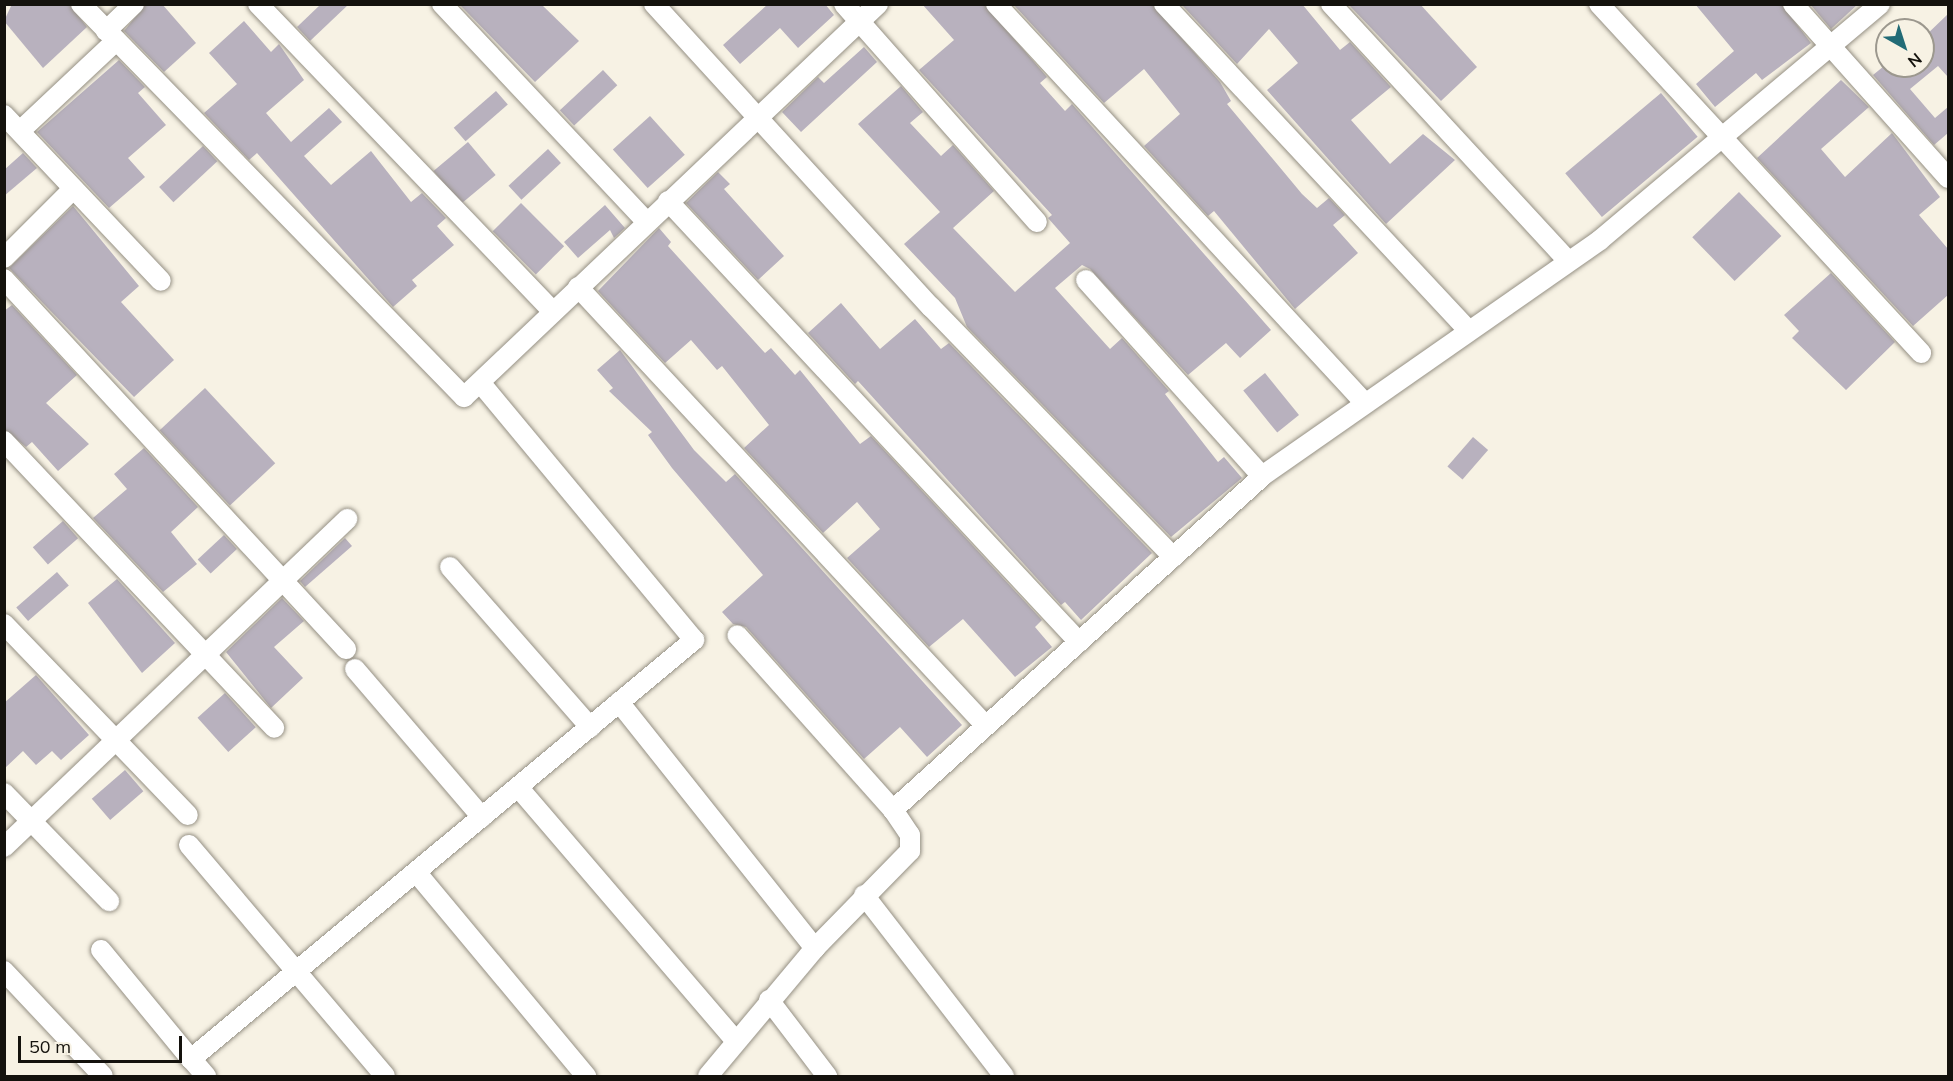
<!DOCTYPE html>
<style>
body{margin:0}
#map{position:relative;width:1953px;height:1081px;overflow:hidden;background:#f7f2e4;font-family:Mulish,sans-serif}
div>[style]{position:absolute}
.building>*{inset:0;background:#b8b1be;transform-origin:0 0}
.roads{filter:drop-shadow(0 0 2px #959084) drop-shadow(0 0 2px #959084)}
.minor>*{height:20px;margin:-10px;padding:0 10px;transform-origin:10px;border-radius:10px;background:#fff}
span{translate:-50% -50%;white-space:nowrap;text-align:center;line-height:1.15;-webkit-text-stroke:6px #f7f2e4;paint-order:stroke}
.frame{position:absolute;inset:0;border:6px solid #14120d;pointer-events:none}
.north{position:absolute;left:1875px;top:18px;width:60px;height:60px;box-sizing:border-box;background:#f7f2e4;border:2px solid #9c988e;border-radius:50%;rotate:141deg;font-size:16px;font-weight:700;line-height:24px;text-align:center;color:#14120d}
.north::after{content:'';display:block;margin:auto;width:21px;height:27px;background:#226b76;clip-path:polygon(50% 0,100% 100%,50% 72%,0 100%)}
.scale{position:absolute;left:18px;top:1036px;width:164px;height:27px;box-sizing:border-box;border:3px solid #14120d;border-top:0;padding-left:8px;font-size:18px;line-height:21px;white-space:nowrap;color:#14120d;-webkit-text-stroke:4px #f7f2e4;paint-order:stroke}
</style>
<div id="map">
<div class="building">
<i style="clip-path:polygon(12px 4px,69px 4px,87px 27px,43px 68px,4px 21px)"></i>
<i style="clip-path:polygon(146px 4px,162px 4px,196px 43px,164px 72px,124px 31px)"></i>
<i style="clip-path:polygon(321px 4px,349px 4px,310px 41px,297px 27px)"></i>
<i style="clip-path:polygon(459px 4px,541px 4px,579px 41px,535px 82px)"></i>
<i style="clip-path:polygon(768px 4px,825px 4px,834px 15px,798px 48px,780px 28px,740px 64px,723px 45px)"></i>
<i style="clip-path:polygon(922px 4px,984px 4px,1047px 77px,1040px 83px,1065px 111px,1072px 104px,1271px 330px,1240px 358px,1226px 343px,1188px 375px,1090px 269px,1082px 265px,1055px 288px,1110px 349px,1122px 338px,1169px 391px,1165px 394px,1218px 462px,1224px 457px,1242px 478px,1171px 537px,967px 327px,955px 298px,904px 244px,940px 212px,858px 124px,901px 86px,923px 112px,910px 123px,941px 156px,953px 145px,994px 191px,953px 228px,1015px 292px,1070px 243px,1048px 218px,1052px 215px,919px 70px,954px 40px)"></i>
<i style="clip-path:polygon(1013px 4px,1152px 4px,1220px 82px,1231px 101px,1227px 104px,1302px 194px,1317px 208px,1329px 198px,1345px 215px,1333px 225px,1358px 253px,1295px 309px,1214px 211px,1208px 216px,1144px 146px,1180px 114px,1144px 69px,1104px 103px)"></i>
<i style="clip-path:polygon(1181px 4px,1302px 4px,1340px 50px,1350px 42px,1391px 87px,1351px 120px,1390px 164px,1423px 134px,1455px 160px,1386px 224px,1267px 90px,1298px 63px,1269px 29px,1237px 64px)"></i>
<i style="clip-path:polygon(1348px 4px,1420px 4px,1477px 67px,1441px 101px)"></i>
<i style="clip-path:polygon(1695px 4px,1781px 4px,1811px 43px,1762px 80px,1756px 73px,1715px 107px,1696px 84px,1734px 51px)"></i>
<i style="clip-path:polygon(1810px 4px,1858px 4px,1831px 29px)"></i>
<i style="clip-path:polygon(1948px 14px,1948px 77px,1938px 66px,1910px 89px,1935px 118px,1948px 107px,1948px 133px,1934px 145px,1873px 75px,1884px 66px,1923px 66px,1923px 38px)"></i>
<i style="clip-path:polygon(244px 21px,271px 52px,279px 44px,304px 80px,266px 113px,291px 142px,329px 108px,342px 122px,304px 156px,331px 185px,371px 151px,411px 202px,422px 193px,446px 218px,437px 226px,454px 245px,412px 280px,417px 286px,393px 307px,257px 153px,249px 160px,204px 113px,237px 84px,209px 53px)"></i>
<i style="clip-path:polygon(864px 47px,877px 62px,801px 132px,782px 112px,818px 77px,824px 83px)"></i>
<i style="clip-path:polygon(119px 60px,145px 87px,138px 93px,166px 125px,128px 158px,145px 177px,109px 208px,37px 132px)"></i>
<i style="left:603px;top:70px;width:21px;height:59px;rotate:47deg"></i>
<i style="clip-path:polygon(1841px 80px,1869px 107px,1821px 149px,1845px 177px,1892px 133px,1940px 197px,1919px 215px,1948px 249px,1948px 295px,1913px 326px,1757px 158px)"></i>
<i style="left:496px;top:91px;width:18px;height:56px;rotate:49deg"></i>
<i style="left:1661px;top:93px;width:57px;height:125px;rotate:50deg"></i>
<i style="left:650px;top:116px;width:52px;height:50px;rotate:48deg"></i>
<i style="left:468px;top:142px;width:43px;height:45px;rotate:50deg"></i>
<i style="left:203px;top:146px;width:21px;height:60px;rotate:47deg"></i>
<i style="left:548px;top:149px;width:19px;height:54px;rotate:47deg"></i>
<i style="clip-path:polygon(23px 153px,37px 168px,4px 196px,4px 170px)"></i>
<i style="clip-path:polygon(718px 172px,730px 184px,724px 189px,784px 256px,758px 280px,686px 203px)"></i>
<i style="left:1739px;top:192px;width:61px;height:65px;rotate:46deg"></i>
<i style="left:521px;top:203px;width:61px;height:40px;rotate:45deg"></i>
<i style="clip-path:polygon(605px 205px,625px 228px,614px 238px,610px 230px,578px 258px,564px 242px)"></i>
<i style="clip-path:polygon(73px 206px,139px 286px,121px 302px,174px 360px,134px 397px,9px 268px)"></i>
<i style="clip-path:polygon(659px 228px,671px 242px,668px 246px,765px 353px,771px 348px,795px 375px,800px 370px,860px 444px,871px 436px,1042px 620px,1035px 627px,1052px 647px,1015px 677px,963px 619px,929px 647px,847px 558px,880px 529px,857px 502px,823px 533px,744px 448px,769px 425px,722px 366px,717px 370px,691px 340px,665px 363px,598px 291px)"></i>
<i style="clip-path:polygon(1831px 273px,1895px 342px,1846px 390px,1792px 338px,1799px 331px,1784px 315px)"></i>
<i style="clip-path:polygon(841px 303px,880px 349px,915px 319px,941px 349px,949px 343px,1152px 553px,1081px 620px,1065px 602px,1061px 605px,858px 381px,855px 384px,808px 333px)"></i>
<i style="clip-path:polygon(12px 305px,77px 375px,46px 403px,89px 444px,58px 471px,32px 442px,26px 447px,4px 429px,4px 311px)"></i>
<i style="clip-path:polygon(620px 350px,694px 450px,726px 482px,735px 474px,962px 725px,927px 757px,900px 727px,864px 759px,746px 627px,733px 624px,722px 612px,763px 575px,672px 468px,648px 435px,652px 432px,609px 391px,613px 388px,597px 370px)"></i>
<i style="left:1265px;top:373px;width:54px;height:28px;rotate:51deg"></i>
<i style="left:205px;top:388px;width:103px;height:62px;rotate:47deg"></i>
<i style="left:1473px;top:437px;width:20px;height:39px;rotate:41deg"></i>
<i style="clip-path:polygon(144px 448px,198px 507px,171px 532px,197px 564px,163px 592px,93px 518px,127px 489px,114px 474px)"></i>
<i style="left:63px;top:521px;width:23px;height:40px;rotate:49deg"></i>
<i style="left:224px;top:535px;width:19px;height:36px;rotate:47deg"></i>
<i style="clip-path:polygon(345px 538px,352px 546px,305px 587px,300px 581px)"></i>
<i style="left:57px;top:572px;width:18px;height:54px;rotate:49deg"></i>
<i style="clip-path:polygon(117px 579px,175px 643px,142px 673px,88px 603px)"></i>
<i style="clip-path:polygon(282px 598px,304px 621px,274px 647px,303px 678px,271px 708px,226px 652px)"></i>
<i style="clip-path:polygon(36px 675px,89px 735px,61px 760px,52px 751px,36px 765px,23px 751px,4px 769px,4px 703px)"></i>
<i style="left:225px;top:693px;width:46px;height:37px;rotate:48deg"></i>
<i style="left:125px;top:770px;width:28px;height:44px;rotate:49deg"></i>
</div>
<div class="roads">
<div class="minor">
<i style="left:81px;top:4px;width:549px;rotate:45.74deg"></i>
<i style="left:464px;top:397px;width:571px;rotate:-43.51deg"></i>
<i style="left:258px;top:4px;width:426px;rotate:46.2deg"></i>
<i style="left:442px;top:4px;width:298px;rotate:46.8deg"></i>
<i style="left:654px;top:4px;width:411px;rotate:47.6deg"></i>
<i style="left:931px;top:307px;width:348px;rotate:45.9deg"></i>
<i style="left:844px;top:4px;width:291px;rotate:48.5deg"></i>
<i style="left:996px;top:4px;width:541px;rotate:47.25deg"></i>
<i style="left:1164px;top:4px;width:446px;rotate:47deg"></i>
<i style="left:1331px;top:4px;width:350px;rotate:47.3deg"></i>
<i style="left:1599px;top:4px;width:475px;rotate:47.3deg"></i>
<i style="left:1793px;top:4px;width:233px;rotate:48.3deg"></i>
<i style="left:106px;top:31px;width:39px;rotate:-44deg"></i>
<i style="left:4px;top:115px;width:228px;rotate:46.6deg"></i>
<i style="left:20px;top:131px;width:132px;rotate:-43.2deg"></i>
<i style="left:668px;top:201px;width:603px;rotate:47.02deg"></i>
<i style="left:4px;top:258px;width:96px;rotate:-45deg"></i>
<i style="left:4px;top:279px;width:504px;rotate:47.25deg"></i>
<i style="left:1086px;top:280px;width:263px;rotate:48.1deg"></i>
<i style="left:578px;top:287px;width:599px;rotate:47.1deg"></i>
<i style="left:4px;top:441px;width:394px;rotate:46.7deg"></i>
<i style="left:450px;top:567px;width:213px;rotate:48.8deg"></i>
<i style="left:4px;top:624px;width:265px;rotate:46.1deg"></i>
<i style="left:355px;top:669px;width:195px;rotate:49.4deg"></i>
<i style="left:619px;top:702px;width:315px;rotate:51.5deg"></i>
<i style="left:518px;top:787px;width:335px;rotate:49.4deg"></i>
<i style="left:4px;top:793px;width:151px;rotate:45.8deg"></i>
<i style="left:893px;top:810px;width:498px;rotate:-42.1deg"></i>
<i style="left:1262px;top:476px;width:412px;rotate:-34.9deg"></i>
<i style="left:1600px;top:240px;width:366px;rotate:-40.1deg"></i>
<i style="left:189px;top:845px;width:303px;rotate:49.7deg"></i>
<i style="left:4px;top:847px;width:475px;rotate:-43.7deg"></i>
<i style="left:416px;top:872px;width:266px;rotate:50.2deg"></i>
<i style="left:864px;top:895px;width:229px;rotate:52.3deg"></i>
<i style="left:101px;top:950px;width:141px;rotate:50.5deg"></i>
<i style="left:4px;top:971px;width:144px;rotate:46.7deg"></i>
<i style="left:769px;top:1000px;width:96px;rotate:52.7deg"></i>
<i style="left:206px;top:1076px;width:23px;rotate:-131deg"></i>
<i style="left:191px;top:1059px;width:655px;rotate:-39.79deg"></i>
<i style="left:694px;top:640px;width:334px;rotate:-129.7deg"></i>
<i style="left:708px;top:1076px;width:167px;rotate:-50.1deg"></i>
<i style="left:815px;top:948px;width:136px;rotate:-45.6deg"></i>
<i style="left:910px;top:851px;width:16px;rotate:-90deg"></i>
<i style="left:910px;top:835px;width:30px;rotate:-124deg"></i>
<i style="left:893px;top:810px;width:234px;rotate:-131.7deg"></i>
</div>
</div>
<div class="frame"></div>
<div class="north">N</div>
<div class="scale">50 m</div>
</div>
